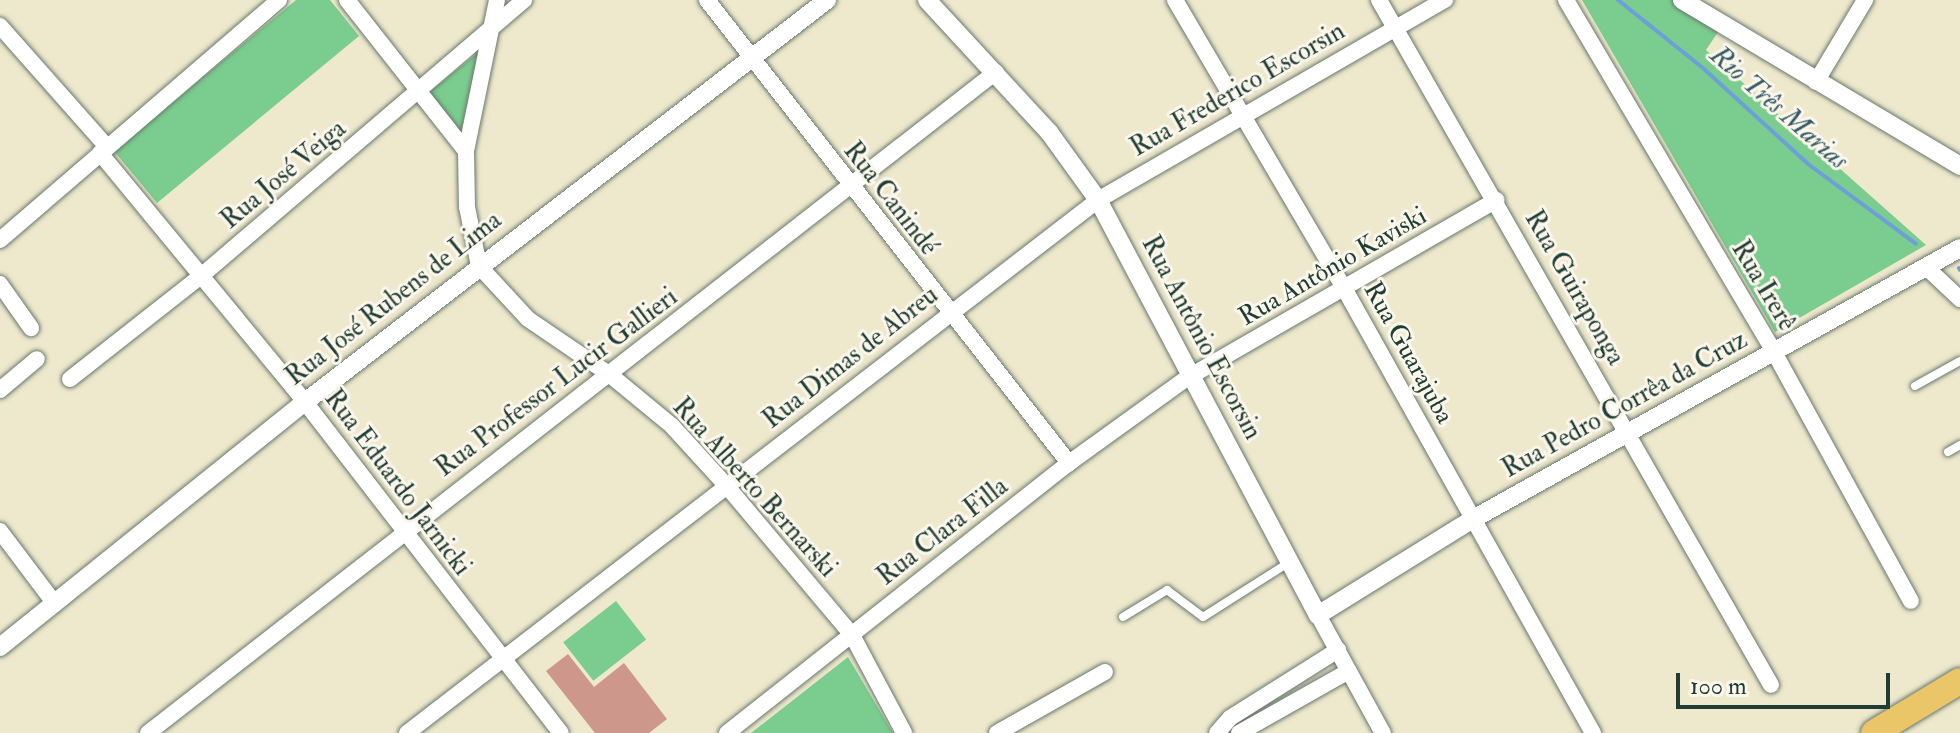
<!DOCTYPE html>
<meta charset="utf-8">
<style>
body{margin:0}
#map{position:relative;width:1960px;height:733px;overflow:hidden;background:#eee8cd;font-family:"IM FELL Double Pica",serif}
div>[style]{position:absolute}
.green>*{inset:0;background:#7bcd8f;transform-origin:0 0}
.stream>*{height:4px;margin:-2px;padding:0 2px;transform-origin:2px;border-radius:2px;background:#6ba0d8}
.building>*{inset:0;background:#cd978c}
.roads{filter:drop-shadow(0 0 2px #67796a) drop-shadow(0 0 2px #67796a)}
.service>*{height:8px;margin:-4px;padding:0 4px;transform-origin:4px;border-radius:4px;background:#fff}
.minor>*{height:16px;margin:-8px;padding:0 8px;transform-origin:8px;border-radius:8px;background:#fff}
.tertiary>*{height:18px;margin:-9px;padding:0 9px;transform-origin:9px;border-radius:9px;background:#fff}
.trunk>*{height:26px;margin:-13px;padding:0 13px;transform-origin:13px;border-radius:13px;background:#eac669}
span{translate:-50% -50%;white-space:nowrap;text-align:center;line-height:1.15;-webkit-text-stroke:6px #fbf7ec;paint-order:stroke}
.street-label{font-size:26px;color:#1f3d34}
.water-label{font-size:28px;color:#365b65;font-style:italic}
.scale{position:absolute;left:1676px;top:673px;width:214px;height:36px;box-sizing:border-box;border:4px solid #1f3d34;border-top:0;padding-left:10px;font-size:24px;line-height:28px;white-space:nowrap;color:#1f3d34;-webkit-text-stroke:6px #fbf7ec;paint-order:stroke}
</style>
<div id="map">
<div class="green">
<i style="clip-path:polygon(296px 0,330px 0,359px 36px,157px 203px,114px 151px)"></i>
<i style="clip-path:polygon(1582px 0,1673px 0,1720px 29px,1706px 50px,1926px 245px,1775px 332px)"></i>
<i style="clip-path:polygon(479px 52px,461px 132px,429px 92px)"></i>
<i style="left:616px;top:601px;width:49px;height:67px;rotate:52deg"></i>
<i style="clip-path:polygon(848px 657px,893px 733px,751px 733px)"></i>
</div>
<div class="stream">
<i style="left:1618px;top:0;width:110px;rotate:38.7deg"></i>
<i style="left:1704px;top:69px;width:141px;rotate:42.4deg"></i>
<i style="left:1808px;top:164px;width:134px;rotate:36.5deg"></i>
<i style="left:1959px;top:268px;width:2px;rotate:63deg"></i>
</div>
<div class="building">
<i style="clip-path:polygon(568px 654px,594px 687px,624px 663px,667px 719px,649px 733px,595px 733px,546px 671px)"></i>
</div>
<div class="roads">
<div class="service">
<i style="left:1915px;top:386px;width:51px;rotate:-29.1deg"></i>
<i style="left:1948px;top:452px;width:14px;rotate:-30deg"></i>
<i style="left:1123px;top:617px;width:52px;rotate:-31.5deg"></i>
<i style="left:1167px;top:590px;width:45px;rotate:36.9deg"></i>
<i style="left:1203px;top:617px;width:101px;rotate:-32.4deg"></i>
</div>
<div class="minor">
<i style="left:347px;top:0;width:192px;rotate:51.8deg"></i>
<i style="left:497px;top:0;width:154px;rotate:101.6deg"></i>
<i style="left:466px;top:151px;width:56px;rotate:89deg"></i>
<i style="left:467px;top:207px;width:60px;rotate:78.5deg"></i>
<i style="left:479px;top:266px;width:72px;rotate:47.2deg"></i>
<i style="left:528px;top:319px;width:98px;rotate:34.2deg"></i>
<i style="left:609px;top:374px;width:82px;rotate:39.5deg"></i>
<i style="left:672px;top:426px;width:79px;rotate:47.6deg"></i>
<i style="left:725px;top:484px;width:197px;rotate:49.9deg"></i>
<i style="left:852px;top:635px;width:111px;rotate:62deg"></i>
<i style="left:707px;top:0;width:588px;rotate:51.98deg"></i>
<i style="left:1175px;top:0;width:334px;rotate:59.6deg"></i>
<i style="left:1344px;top:288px;width:510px;rotate:60.77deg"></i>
<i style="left:1379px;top:0;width:789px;rotate:60.22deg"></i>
<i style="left:1566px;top:0;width:409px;rotate:59.4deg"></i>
<i style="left:1774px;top:352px;width:284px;rotate:61.2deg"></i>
<i style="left:0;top:26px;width:162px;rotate:48.5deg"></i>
<i style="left:1816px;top:82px;width:96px;rotate:-59.1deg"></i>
<i style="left:100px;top:153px;width:323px;rotate:50.5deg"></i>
<i style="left:305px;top:402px;width:418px;rotate:52.3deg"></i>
<i style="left:0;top:240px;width:368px;rotate:-40.7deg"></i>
<i style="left:1926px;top:267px;width:47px;rotate:43.3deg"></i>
<i style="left:0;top:284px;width:54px;rotate:54.8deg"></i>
<i style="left:70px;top:379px;width:167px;rotate:-38.2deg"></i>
<i style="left:201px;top:276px;width:425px;rotate:-40.5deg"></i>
<i style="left:0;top:390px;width:48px;rotate:-40deg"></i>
<i style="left:0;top:531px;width:91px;rotate:53deg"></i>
<i style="left:1318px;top:615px;width:135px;rotate:61.2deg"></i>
<i style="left:148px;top:733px;width:1075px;rotate:-37.94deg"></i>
<i style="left:407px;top:733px;width:873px;rotate:-37.64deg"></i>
<i style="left:1098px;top:200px;width:401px;rotate:-30deg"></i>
<i style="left:727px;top:733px;width:436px;rotate:-38.3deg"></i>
<i style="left:1069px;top:463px;width:145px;rotate:-35.8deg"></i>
<i style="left:1187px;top:378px;width:357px;rotate:-29.9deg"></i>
<i style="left:997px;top:733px;width:124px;rotate:-29.5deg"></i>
<i style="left:1217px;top:733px;width:20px;rotate:-49deg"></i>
<i style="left:1230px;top:718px;width:128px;rotate:-32.2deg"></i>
<i style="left:1239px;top:733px;width:126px;rotate:-29.4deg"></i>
</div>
<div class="tertiary">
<i style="left:927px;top:0;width:180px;rotate:47.3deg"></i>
<i style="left:1049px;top:132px;width:84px;rotate:54.2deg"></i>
<i style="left:1098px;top:200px;width:470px;rotate:62.1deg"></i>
<i style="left:1318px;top:615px;width:182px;rotate:-31.8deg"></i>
<i style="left:1473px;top:519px;width:557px;rotate:-29.09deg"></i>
<i style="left:1682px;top:0;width:324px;rotate:30.8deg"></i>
<i style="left:0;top:647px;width:391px;rotate:-38.8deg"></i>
<i style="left:305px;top:402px;width:659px;rotate:-37.6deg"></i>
</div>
<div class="trunk">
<i style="left:1874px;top:733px;width:100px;rotate:-31.2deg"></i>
</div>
</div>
<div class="street-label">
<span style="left:1238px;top:90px;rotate:-30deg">Rua Frederico Escorsin</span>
<span style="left:284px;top:175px;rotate:-40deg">Rua José Veiga</span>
<span style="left:890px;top:199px;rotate:52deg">Rua Canindé</span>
<span style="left:1333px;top:267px;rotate:-30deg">Rua Antônio Kaviski</span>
<span style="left:1763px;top:286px;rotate:59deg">Rua Irerê</span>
<span style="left:1574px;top:288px;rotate:60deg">Rua Guiraponga</span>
<span style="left:394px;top:299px;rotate:-38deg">Rua José Rubens de Lima</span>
<span style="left:1201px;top:338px;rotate:62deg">Rua Antônio Escorsin</span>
<span style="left:1408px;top:353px;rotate:61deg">Rua Guarajuba</span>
<span style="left:851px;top:358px;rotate:-38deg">Rua Dimas de Abreu</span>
<span style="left:557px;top:383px;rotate:-37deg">Rua Professor Lucir Gallieri</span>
<span style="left:1625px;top:405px;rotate:-29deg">Rua Pedro Corrêa da Cruz</span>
<span style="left:397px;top:483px;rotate:53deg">Rua Eduardo Jarnicki</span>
<span style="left:754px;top:488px;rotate:48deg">Rua Alberto Bernarski</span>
<span style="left:943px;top:532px;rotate:-38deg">Rua Clara Filla</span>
</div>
<div class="water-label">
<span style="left:1779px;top:108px;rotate:41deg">Rio Três Marias</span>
</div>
<div class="scale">100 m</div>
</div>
